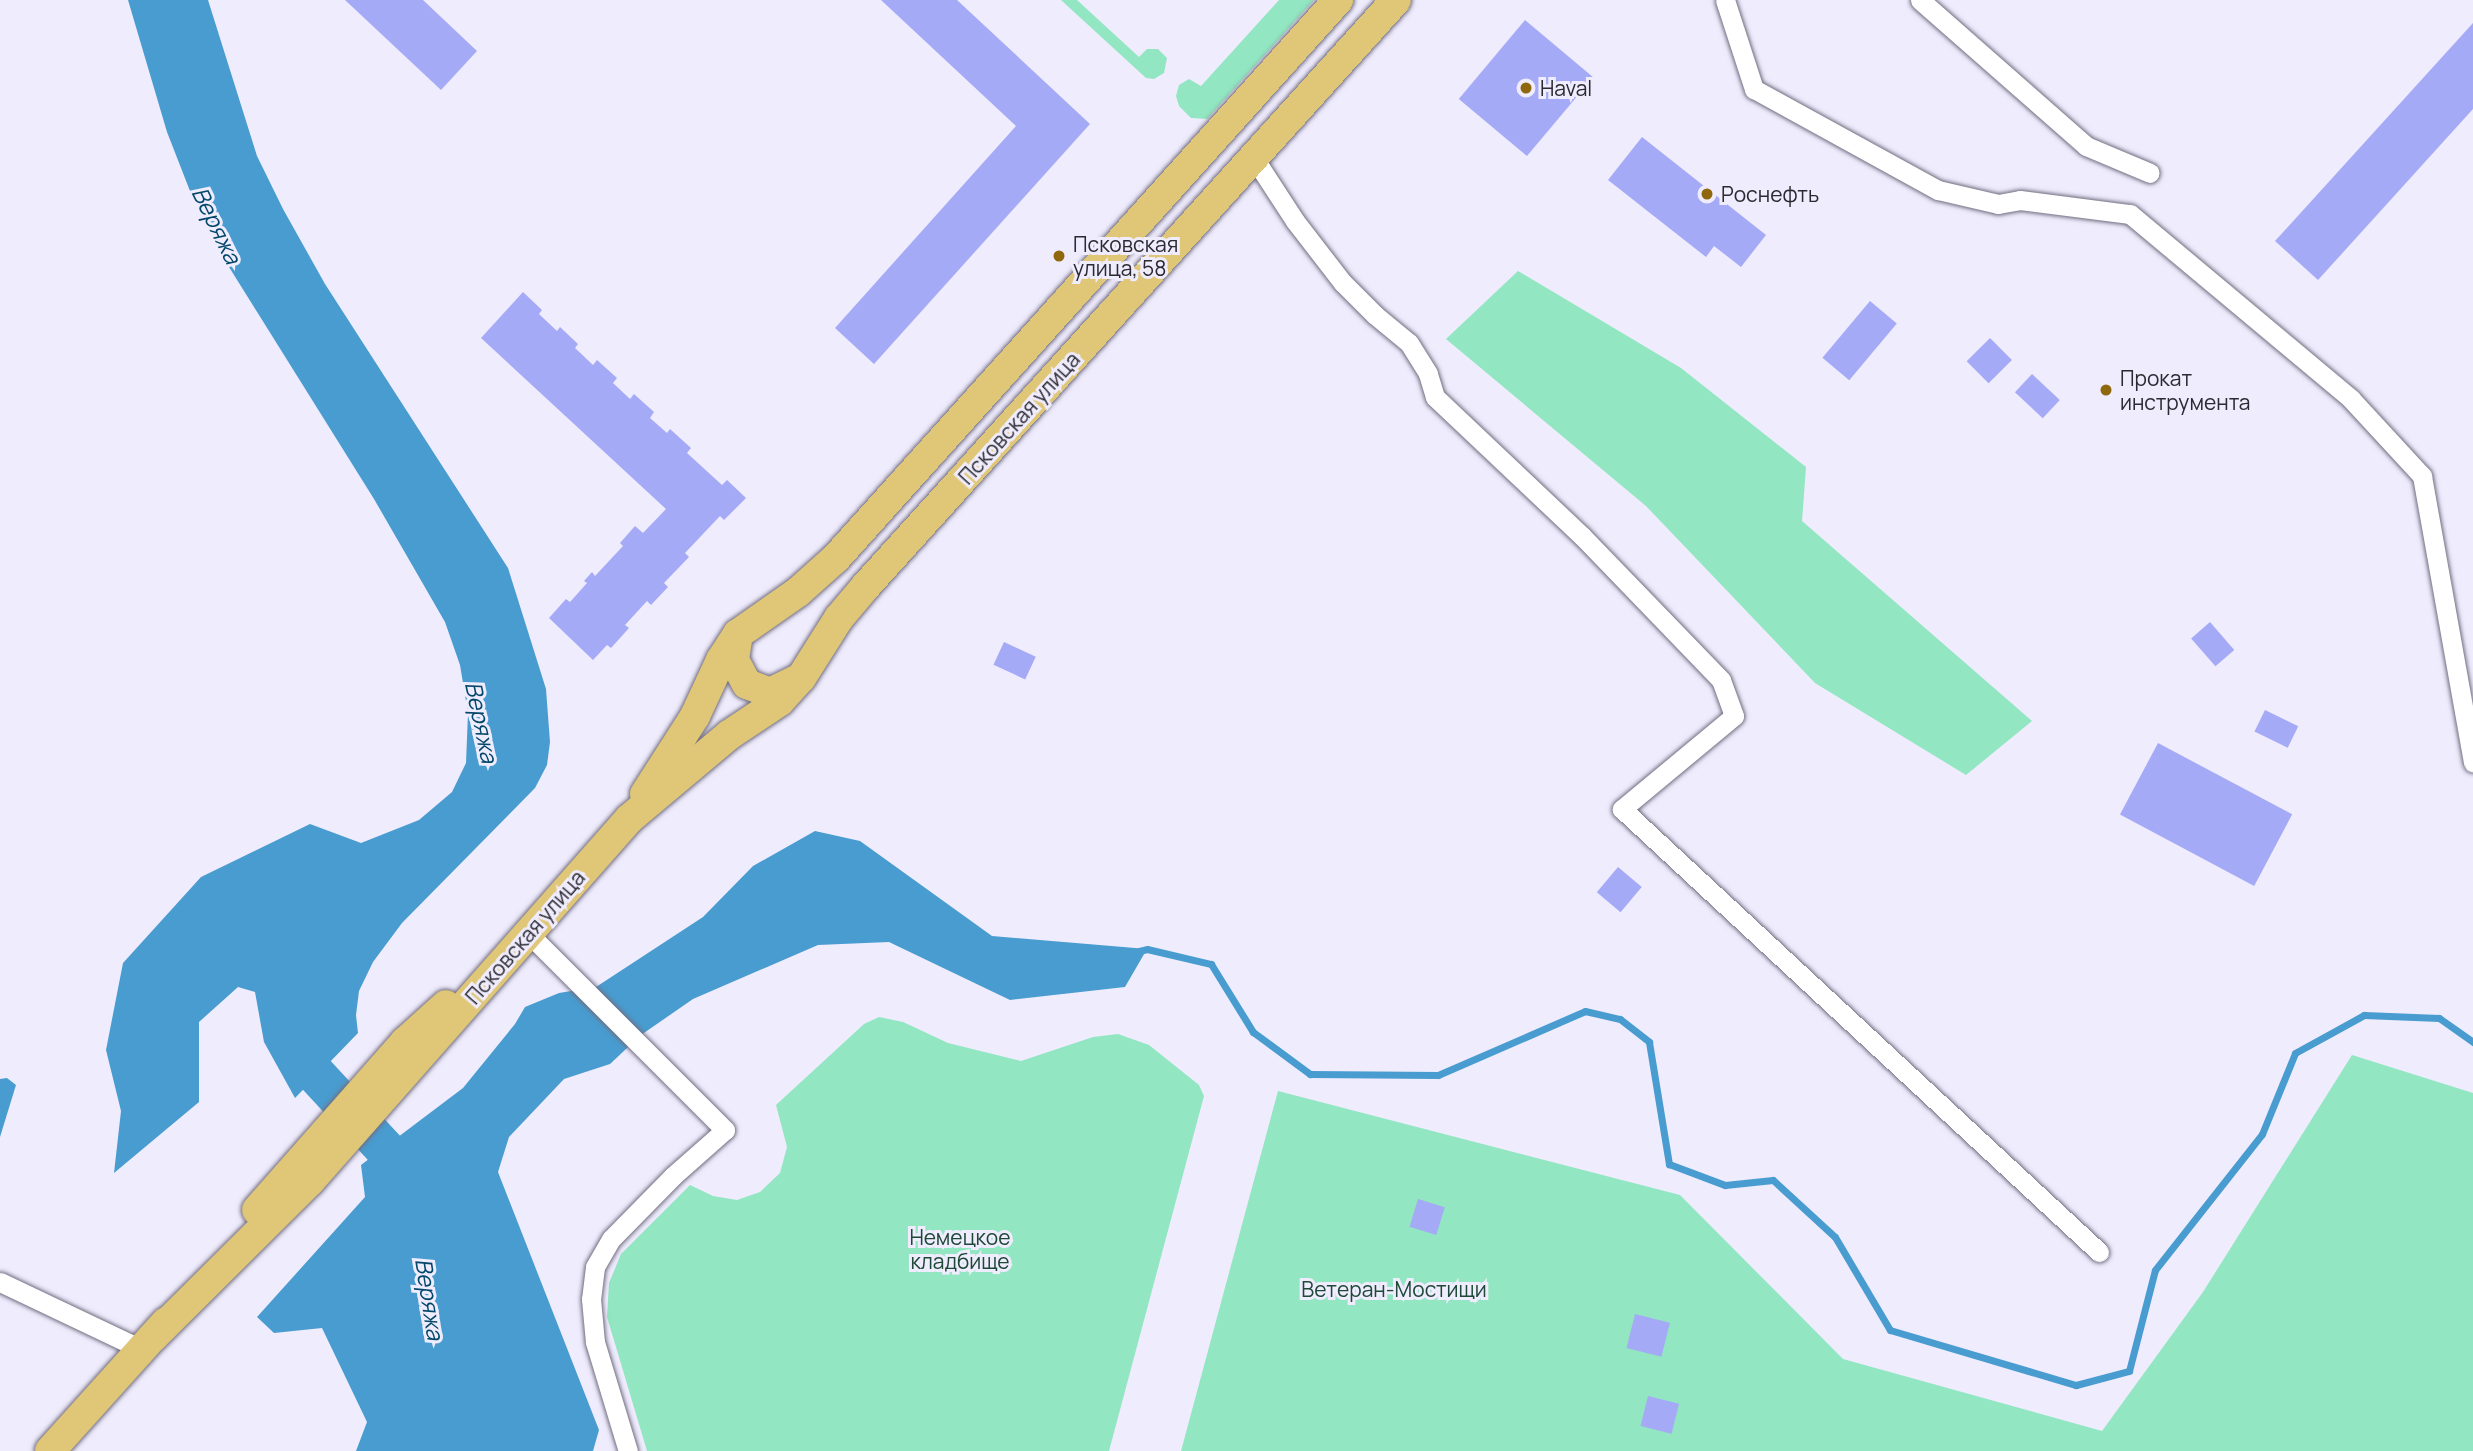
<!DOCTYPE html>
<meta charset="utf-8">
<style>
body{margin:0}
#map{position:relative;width:2473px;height:1451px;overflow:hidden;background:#efecfd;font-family:Manrope,sans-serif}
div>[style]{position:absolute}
.green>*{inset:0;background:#92e6c1}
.water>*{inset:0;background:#499ccf}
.stream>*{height:7px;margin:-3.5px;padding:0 3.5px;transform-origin:3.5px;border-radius:3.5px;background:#499ccf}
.river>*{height:40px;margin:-20px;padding:0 20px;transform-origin:20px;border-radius:20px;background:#499ccf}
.building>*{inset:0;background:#a5aaf7;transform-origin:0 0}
.roads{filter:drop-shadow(0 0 2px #716d80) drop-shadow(0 0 2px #716d80)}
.minor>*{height:19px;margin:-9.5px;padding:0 9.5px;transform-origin:9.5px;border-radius:9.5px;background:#fff}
.primary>*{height:30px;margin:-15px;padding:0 15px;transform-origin:15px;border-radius:15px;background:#e0c778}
.dots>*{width:19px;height:19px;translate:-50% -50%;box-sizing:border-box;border:4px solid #efecfd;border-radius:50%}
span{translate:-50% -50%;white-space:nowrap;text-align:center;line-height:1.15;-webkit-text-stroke:6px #efecfd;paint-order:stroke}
.poi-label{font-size:21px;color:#2b2931}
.left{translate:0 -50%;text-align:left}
.street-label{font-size:21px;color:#2b2931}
.park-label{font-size:21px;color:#1e4836}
.water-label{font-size:23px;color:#02476a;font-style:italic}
</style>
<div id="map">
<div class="green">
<i style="clip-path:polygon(1061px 0,1077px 0,1139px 57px,1147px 49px,1158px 49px,1167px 58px,1164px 73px,1154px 79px,1146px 78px)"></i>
<i style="clip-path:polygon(1279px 0,1314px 0,1207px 119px,1191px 118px,1179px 106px,1176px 96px,1179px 85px,1189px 79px,1201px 86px)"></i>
<i style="clip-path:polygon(1518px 271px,1681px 368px,1806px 467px,1802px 521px,2032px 721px,1966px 775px,1815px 683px,1646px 506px,1446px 339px)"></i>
<i style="clip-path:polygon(879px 1017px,903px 1022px,948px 1043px,1021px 1061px,1093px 1037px,1118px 1034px,1149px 1045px,1199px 1085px,1204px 1096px,1109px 1451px,647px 1451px,607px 1317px,609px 1283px,621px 1254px,690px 1185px,713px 1196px,737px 1200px,760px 1192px,780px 1173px,787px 1147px,776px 1105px,864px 1024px)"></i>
<i style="clip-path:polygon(2352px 1055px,2473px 1093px,2473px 1451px,1181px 1451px,1278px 1091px,1680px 1195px,1843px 1359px,2102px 1431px,2203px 1292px)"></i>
</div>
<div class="water">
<i style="clip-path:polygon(128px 0,208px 0,257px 156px,283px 209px,325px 284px,508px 568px,546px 689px,550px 742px,547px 765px,535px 788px,402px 923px,373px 962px,359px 991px,356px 1015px,358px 1033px,295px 1098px,264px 1042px,255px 992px,238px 987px,199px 1022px,199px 1102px,114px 1173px,121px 1111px,106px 1050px,123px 963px,201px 877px,310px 824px,361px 843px,419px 820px,452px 792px,466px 763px,468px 713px,460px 665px,445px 622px,374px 499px,229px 267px,190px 191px,167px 132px)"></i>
<i style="clip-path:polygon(815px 831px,860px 841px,992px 936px,1147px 949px,1125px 987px,1010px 1000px,889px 942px,818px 945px,693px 999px,641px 1035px,610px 1064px,564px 1079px,509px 1137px,498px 1172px,599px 1430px,593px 1451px,356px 1451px,367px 1422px,322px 1328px,274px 1333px,257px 1317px,365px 1197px,361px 1165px,463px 1088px,515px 1024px,525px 1007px,559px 993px,596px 987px,703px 917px,753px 866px)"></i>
<i style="clip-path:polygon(7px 1078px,16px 1085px,0 1137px,0 1079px)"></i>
</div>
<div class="stream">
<i style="left:1139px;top:951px;width:8px;rotate:-14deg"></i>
<i style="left:1147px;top:949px;width:66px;rotate:13.2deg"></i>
<i style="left:1211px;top:964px;width:80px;rotate:58.3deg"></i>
<i style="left:1253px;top:1032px;width:71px;rotate:36.4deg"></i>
<i style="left:1310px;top:1074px;width:128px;rotate:0.4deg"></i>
<i style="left:1438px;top:1075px;width:160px;rotate:-23.5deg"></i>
<i style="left:1585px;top:1011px;width:36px;rotate:13deg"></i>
<i style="left:1620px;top:1019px;width:37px;rotate:38deg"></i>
<i style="left:1649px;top:1042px;width:124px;rotate:80.7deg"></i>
<i style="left:1669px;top:1164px;width:60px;rotate:20.6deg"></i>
<i style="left:1725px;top:1185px;width:48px;rotate:-5.9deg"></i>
<i style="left:1773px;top:1180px;width:84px;rotate:42.6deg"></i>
<i style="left:1835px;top:1237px;width:108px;rotate:59.4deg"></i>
<i style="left:1890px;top:1330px;width:194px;rotate:16.5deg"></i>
<i style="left:2076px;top:1385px;width:55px;rotate:-14.8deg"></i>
<i style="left:2129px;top:1371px;width:104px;rotate:-75.6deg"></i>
<i style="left:2155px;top:1270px;width:173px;rotate:-51.8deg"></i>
<i style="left:2262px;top:1134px;width:87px;rotate:-67.8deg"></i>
<i style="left:2295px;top:1053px;width:79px;rotate:-28.8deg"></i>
<i style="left:2364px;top:1015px;width:75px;rotate:2.3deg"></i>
<i style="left:2439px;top:1018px;width:42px;rotate:35.2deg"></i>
</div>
<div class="river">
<i style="left:302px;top:1024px;width:45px;rotate:79.7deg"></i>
<i style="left:310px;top:1068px;width:149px;rotate:47.2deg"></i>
<i style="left:411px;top:1177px;width:14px;rotate:82deg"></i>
</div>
<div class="building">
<i style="clip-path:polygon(345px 0,423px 0,477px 51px,441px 90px)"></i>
<i style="clip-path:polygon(881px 0,957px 0,1090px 124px,874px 364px,835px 328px,1016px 126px)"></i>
<i style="left:1525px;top:20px;width:89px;height:103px;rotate:40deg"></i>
<i style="clip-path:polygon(2473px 23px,2473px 109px,2318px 280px,2275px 241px)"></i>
<i style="clip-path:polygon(1642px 137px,1766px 235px,1741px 267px,1714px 246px,1706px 257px,1608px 180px)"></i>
<i style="clip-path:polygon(523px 292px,542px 310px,539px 314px,557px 331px,560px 327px,578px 344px,575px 348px,593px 365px,597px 360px,617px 378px,613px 383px,630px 399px,634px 394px,654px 412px,650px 418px,667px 433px,670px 429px,691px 448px,687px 453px,722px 485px,727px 480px,746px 498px,724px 520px,720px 516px,685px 553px,689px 557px,664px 583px,668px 587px,651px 605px,647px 601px,625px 625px,629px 628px,611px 648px,607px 645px,593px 660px,549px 618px,566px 599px,570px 602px,587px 583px,584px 581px,592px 572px,595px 576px,623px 546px,620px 543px,635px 526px,643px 533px,666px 509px,481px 338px)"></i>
<i style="left:1870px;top:301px;width:35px;height:74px;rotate:40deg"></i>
<i style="left:1990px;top:338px;width:31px;height:33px;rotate:45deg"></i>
<i style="left:2032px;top:374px;width:38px;height:25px;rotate:43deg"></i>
<i style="left:2210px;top:622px;width:37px;height:25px;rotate:49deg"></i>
<i style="left:1004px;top:642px;width:35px;height:25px;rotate:25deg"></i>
<i style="left:2265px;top:710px;width:37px;height:24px;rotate:26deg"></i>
<i style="left:2158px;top:743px;width:152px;height:81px;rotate:28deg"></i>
<i style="left:1618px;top:867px;width:31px;height:33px;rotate:40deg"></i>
<i style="left:1418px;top:1199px;width:28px;height:29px;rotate:17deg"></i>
<i style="left:1635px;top:1314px;width:36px;height:35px;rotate:14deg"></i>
<i style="left:1648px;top:1396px;width:32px;height:31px;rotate:14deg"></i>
</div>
<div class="roads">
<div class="minor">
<i style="left:1725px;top:0;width:94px;rotate:72deg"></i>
<i style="left:1754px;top:89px;width:210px;rotate:28.8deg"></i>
<i style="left:1938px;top:190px;width:62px;rotate:13.1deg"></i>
<i style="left:1998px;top:204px;width:22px;rotate:-10deg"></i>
<i style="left:2020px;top:200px;width:111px;rotate:7.3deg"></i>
<i style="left:2130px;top:214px;width:288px;rotate:39.9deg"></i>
<i style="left:2351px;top:399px;width:105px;rotate:47.3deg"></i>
<i style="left:2422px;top:476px;width:291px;rotate:79.9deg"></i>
<i style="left:1920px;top:0;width:221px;rotate:41.3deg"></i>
<i style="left:2086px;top:146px;width:69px;rotate:22.9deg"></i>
<i style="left:1254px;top:158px;width:75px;rotate:56.9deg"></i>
<i style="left:1295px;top:221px;width:78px;rotate:52.3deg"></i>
<i style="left:1343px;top:283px;width:45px;rotate:45deg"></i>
<i style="left:1375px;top:315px;width:44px;rotate:39.5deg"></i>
<i style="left:1409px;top:343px;width:36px;rotate:58deg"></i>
<i style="left:1428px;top:374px;width:24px;rotate:73deg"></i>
<i style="left:1435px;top:397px;width:202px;rotate:43.4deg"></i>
<i style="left:1582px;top:536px;width:200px;rotate:46deg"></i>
<i style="left:1721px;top:680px;width:38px;rotate:70deg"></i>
<i style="left:1734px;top:716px;width:146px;rotate:140.3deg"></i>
<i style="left:1622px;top:809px;width:651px;rotate:42.88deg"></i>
<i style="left:527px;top:932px;width:280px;rotate:45deg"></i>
<i style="left:725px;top:1130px;width:69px;rotate:138.5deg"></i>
<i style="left:673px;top:1176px;width:88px;rotate:134.5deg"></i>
<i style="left:611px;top:1239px;width:32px;rotate:120deg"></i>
<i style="left:595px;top:1267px;width:32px;rotate:97deg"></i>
<i style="left:591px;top:1299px;width:43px;rotate:84.7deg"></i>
<i style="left:595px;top:1342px;width:114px;rotate:73.2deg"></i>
<i style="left:0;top:1282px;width:158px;rotate:25.4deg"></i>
</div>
<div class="primary">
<i style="left:738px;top:634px;width:26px;rotate:99deg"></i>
<i style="left:734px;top:660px;width:27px;rotate:62deg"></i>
<i style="left:747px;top:684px;width:25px;rotate:21deg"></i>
<i style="left:770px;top:693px;width:30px;rotate:-26deg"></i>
<i style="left:645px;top:794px;width:93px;rotate:-57.3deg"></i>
<i style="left:695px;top:716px;width:62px;rotate:-65.1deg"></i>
<i style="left:721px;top:660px;width:31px;rotate:-57deg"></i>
<i style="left:738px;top:634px;width:73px;rotate:-35deg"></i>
<i style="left:798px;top:592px;width:51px;rotate:-41.8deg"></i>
<i style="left:836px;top:558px;width:751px;rotate:-48.02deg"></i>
<i style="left:257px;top:1210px;width:224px;rotate:-48.6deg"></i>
<i style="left:405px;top:1042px;width:55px;rotate:-42.1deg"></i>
<i style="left:153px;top:1337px;width:221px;rotate:-44.8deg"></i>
<i style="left:310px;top:1181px;width:482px;rotate:-48.6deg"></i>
<i style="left:629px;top:819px;width:131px;rotate:-40deg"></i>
<i style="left:729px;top:735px;width:61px;rotate:-33.7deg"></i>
<i style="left:780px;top:701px;width:31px;rotate:-48deg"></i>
<i style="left:801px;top:678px;width:71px;rotate:-57.7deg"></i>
<i style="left:839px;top:618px;width:42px;rotate:-49.8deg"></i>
<i style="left:866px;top:586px;width:790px;rotate:-47.87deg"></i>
<i style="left:50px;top:1451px;width:173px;rotate:-48deg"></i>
</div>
</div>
<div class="dots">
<i style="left:1526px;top:88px;background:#8f680d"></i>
<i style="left:1707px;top:194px;background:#8f680d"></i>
<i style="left:1059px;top:256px;background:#8f680d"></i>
<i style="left:2106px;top:390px;background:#8f680d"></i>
</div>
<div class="poi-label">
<span class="left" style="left:1540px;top:88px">Haval</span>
<span class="left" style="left:1721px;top:194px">Роснефть</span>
<span class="left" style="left:1073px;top:256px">Псковская<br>улица, 58</span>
<span class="left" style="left:2120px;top:390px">Прокат<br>инструмента</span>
</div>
<div class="street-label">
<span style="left:1019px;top:418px;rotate:-48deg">Псковская улица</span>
<span style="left:525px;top:937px;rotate:-49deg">Псковская улица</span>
</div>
<div class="park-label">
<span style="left:960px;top:1249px">Немецкое<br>кладбище</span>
<span style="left:1394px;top:1289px">Ветеран-Мостищи</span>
</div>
<div class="water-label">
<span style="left:217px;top:225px;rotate:64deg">Веряжа</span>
<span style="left:482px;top:722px;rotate:78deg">Веряжа</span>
<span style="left:430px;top:1299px;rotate:81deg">Веряжа</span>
</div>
</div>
